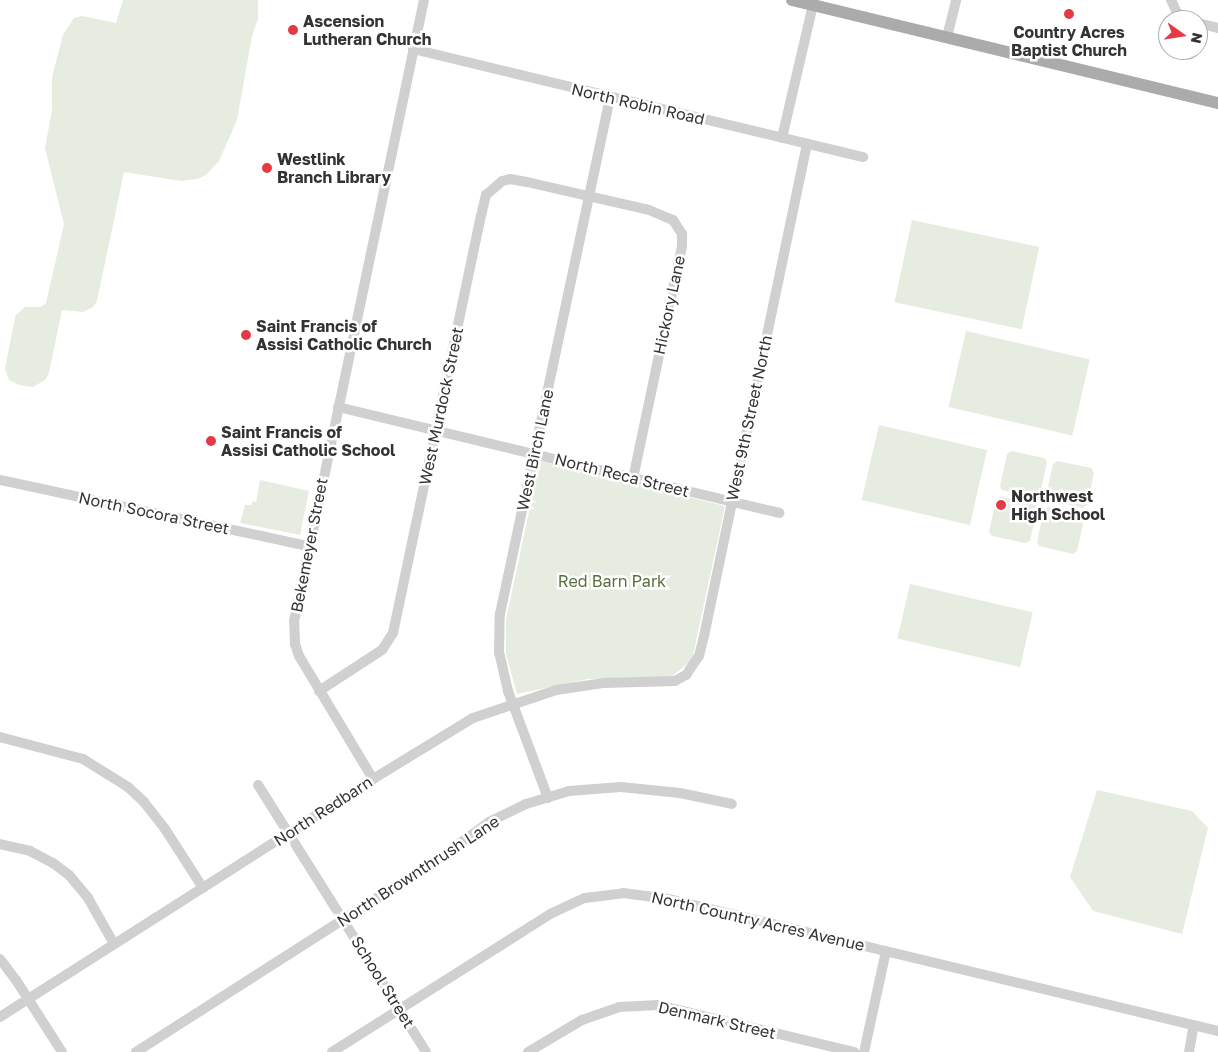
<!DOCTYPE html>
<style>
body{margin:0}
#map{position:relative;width:1218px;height:1052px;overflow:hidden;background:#fff;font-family:"Golos Text",sans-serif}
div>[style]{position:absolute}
.green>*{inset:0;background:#e6ecdf;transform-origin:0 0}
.minor>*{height:10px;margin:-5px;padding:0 5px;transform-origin:5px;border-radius:5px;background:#d0d0d0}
.major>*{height:12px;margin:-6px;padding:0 6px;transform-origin:6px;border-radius:6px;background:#ababab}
.dots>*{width:14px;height:14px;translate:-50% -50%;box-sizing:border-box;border:2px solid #fff;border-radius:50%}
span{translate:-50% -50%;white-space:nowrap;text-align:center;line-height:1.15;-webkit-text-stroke:5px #fff;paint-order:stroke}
.poi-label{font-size:16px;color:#333;font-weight:700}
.left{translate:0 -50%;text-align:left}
.street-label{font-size:16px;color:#333}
.park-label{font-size:16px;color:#56703f}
.north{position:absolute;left:1158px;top:10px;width:50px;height:50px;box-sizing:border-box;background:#fff;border:1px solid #adadad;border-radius:50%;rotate:103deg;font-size:14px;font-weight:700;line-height:20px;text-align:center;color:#333}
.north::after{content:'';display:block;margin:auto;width:18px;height:22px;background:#e63946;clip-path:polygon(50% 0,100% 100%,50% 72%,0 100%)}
</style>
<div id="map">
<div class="green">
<i style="clip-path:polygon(123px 0,258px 0,258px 19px,252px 36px,237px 120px,219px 161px,206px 175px,197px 179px,181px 181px,124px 172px,97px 301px,93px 307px,83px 312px,62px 310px,49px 373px,45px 380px,33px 387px,19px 385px,9px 380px,5px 368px,14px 323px,16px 315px,25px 307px,41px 307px,46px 303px,64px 224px,45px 148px,52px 110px,52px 77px,63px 35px,74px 18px,82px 16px,116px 23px)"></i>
<i style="left:912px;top:220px;width:130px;height:84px;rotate:12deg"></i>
<i style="left:966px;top:331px;width:127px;height:78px;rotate:13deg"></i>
<i style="left:879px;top:425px;width:111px;height:77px;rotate:13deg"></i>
<i style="clip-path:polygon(1011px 451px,1044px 458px,1047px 462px,1040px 495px,1036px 497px,1002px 490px,1000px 486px,1007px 454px)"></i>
<i style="clip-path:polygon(540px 461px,725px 506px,692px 660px,670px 678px,588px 679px,517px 694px,506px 654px,506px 619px)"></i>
<i style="clip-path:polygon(1058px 461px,1091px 468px,1094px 473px,1087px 505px,1083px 508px,1049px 500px,1046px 496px,1053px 464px)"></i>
<i style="clip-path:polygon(260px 480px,309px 491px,300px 535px,240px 523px,245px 505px,251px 505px,253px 501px,256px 502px)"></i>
<i style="clip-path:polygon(1001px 497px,1034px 504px,1037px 509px,1030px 541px,1025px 543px,992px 536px,989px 532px,996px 500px)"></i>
<i style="clip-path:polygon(1048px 507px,1081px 514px,1084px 519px,1077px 551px,1073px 554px,1039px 546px,1037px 542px,1044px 510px)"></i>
<i style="left:910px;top:584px;width:126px;height:56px;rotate:13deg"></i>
<i style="clip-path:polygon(1097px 790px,1192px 811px,1208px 828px,1182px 934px,1093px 911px,1070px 877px)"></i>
</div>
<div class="minor">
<i style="left:1171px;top:0;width:14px;rotate:65deg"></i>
<i style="left:1177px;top:13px;width:15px;rotate:28deg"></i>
<i style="left:1198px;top:23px;width:21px;rotate:14deg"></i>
<i style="left:947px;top:37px;width:38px;rotate:-76deg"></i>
<i style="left:413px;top:49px;width:463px;rotate:13.5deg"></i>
<i style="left:782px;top:138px;width:142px;rotate:-76.9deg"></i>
<i style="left:338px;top:407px;width:454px;rotate:13.5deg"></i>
<i style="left:0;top:480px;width:315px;rotate:12.1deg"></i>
<i style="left:319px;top:691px;width:75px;rotate:-33.1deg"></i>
<i style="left:382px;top:650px;width:20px;rotate:-57deg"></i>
<i style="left:393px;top:633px;width:426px;rotate:-78.1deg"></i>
<i style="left:481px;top:216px;width:22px;rotate:-77deg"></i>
<i style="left:486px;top:195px;width:21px;rotate:-41deg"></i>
<i style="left:502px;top:181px;width:8px;rotate:-14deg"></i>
<i style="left:510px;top:179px;width:17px;rotate:10deg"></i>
<i style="left:527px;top:182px;width:125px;rotate:12.9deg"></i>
<i style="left:649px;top:210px;width:26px;rotate:23deg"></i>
<i style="left:673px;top:220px;width:17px;rotate:57deg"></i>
<i style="left:682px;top:234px;width:12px;rotate:90deg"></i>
<i style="left:682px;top:246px;width:237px;rotate:101.9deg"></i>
<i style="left:0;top:737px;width:86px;rotate:14.8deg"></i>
<i style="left:83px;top:759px;width:53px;rotate:31.9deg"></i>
<i style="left:128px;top:787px;width:22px;rotate:43deg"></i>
<i style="left:144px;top:802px;width:34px;rotate:52deg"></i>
<i style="left:165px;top:829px;width:70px;rotate:57.2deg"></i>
<i style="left:373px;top:779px;width:144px;rotate:-121deg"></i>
<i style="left:299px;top:656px;width:13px;rotate:-108deg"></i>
<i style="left:295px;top:644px;width:23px;rotate:-92deg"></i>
<i style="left:294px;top:621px;width:634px;rotate:-78.18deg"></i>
<i style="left:258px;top:785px;width:315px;rotate:57.8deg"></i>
<i style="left:548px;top:798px;width:114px;rotate:-110.5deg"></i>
<i style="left:508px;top:691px;width:39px;rotate:-103deg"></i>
<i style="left:499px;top:653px;width:39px;rotate:-89deg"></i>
<i style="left:500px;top:614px;width:528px;rotate:-77.97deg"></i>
<i style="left:0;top:844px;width:31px;rotate:13deg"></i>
<i style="left:30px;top:851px;width:26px;rotate:28deg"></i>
<i style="left:53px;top:863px;width:20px;rotate:37deg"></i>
<i style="left:69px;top:875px;width:30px;rotate:50deg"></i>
<i style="left:88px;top:898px;width:53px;rotate:60.5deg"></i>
<i style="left:0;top:959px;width:26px;rotate:53deg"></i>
<i style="left:16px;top:980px;width:85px;rotate:57.4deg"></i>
<i style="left:0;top:1017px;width:442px;rotate:-32.5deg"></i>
<i style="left:373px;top:779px;width:117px;rotate:-31.4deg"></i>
<i style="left:473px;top:718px;width:88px;rotate:-18.6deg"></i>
<i style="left:556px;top:690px;width:49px;rotate:-8.3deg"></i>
<i style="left:604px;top:683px;width:71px;rotate:-1.6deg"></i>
<i style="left:675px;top:681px;width:13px;rotate:-29deg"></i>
<i style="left:686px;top:675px;width:23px;rotate:-56deg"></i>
<i style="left:699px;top:656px;width:21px;rotate:-76deg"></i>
<i style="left:704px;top:636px;width:503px;rotate:-78.18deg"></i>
<i style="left:136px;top:1052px;width:362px;rotate:-32.6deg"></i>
<i style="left:441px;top:857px;width:59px;rotate:-36.1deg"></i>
<i style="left:489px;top:822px;width:41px;rotate:-25.9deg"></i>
<i style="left:526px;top:804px;width:45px;rotate:-16.8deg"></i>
<i style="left:569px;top:791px;width:52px;rotate:-4.4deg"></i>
<i style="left:621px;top:787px;width:59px;rotate:5.8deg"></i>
<i style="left:680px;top:793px;width:53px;rotate:11.9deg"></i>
<i style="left:332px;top:1052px;width:258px;rotate:-32.3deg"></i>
<i style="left:550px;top:914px;width:38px;rotate:-25deg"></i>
<i style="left:585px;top:898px;width:38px;rotate:-7deg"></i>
<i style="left:623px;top:893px;width:46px;rotate:7.4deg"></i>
<i style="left:669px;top:899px;width:565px;rotate:13.52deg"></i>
<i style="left:528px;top:1052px;width:63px;rotate:-30.7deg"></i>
<i style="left:582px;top:1020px;width:39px;rotate:-19deg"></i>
<i style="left:619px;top:1007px;width:39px;rotate:-3deg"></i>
<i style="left:658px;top:1005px;width:202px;rotate:13.5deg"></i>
<i style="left:864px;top:1052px;width:103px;rotate:-77.7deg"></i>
<i style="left:1189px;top:1052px;width:27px;rotate:-80deg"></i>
</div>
<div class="major">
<i style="left:792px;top:0;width:438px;rotate:13.6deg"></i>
</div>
<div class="dots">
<i style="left:1069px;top:14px;background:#e63946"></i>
<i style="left:293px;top:30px;background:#e63946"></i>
<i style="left:267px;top:168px;background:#e63946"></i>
<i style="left:246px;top:335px;background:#e63946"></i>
<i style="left:211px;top:441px;background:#e63946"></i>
<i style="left:1001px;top:505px;background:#e63946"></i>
</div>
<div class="poi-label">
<span class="left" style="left:303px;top:30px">Ascension<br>Lutheran Church</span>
<span style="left:1069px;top:41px">Country Acres<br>Baptist Church</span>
<span class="left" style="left:277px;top:168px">Westlink<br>Branch Library</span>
<span class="left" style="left:256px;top:335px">Saint Francis of<br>Assisi Catholic Church</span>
<span class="left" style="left:221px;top:441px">Saint Francis of<br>Assisi Catholic School</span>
<span class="left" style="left:1011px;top:505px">Northwest<br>High School</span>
</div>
<div class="street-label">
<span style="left:638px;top:104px;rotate:13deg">North Robin Road</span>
<span style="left:669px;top:305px;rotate:-78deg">Hickory Lane</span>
<span style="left:441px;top:406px;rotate:-78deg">West Murdock Street</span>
<span style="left:749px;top:418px;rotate:-78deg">West 9th Street North</span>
<span style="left:535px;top:450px;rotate:-78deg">West Birch Lane</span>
<span style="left:622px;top:475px;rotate:14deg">North Reca Street</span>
<span style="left:154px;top:513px;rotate:12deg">North Socora Street</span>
<span style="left:309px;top:545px;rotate:-79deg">Bekemeyer Street</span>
<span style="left:323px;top:811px;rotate:-33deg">North Redbarn</span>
<span style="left:418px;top:871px;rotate:-33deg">North Brownthrush Lane</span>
<span style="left:758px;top:921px;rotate:13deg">North Country Acres Avenue</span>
<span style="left:383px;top:982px;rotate:58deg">School Street</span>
<span style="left:717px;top:1020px;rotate:13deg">Denmark Street</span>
</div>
<div class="park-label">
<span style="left:612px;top:581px">Red Barn Park</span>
</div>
<div class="north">N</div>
</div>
